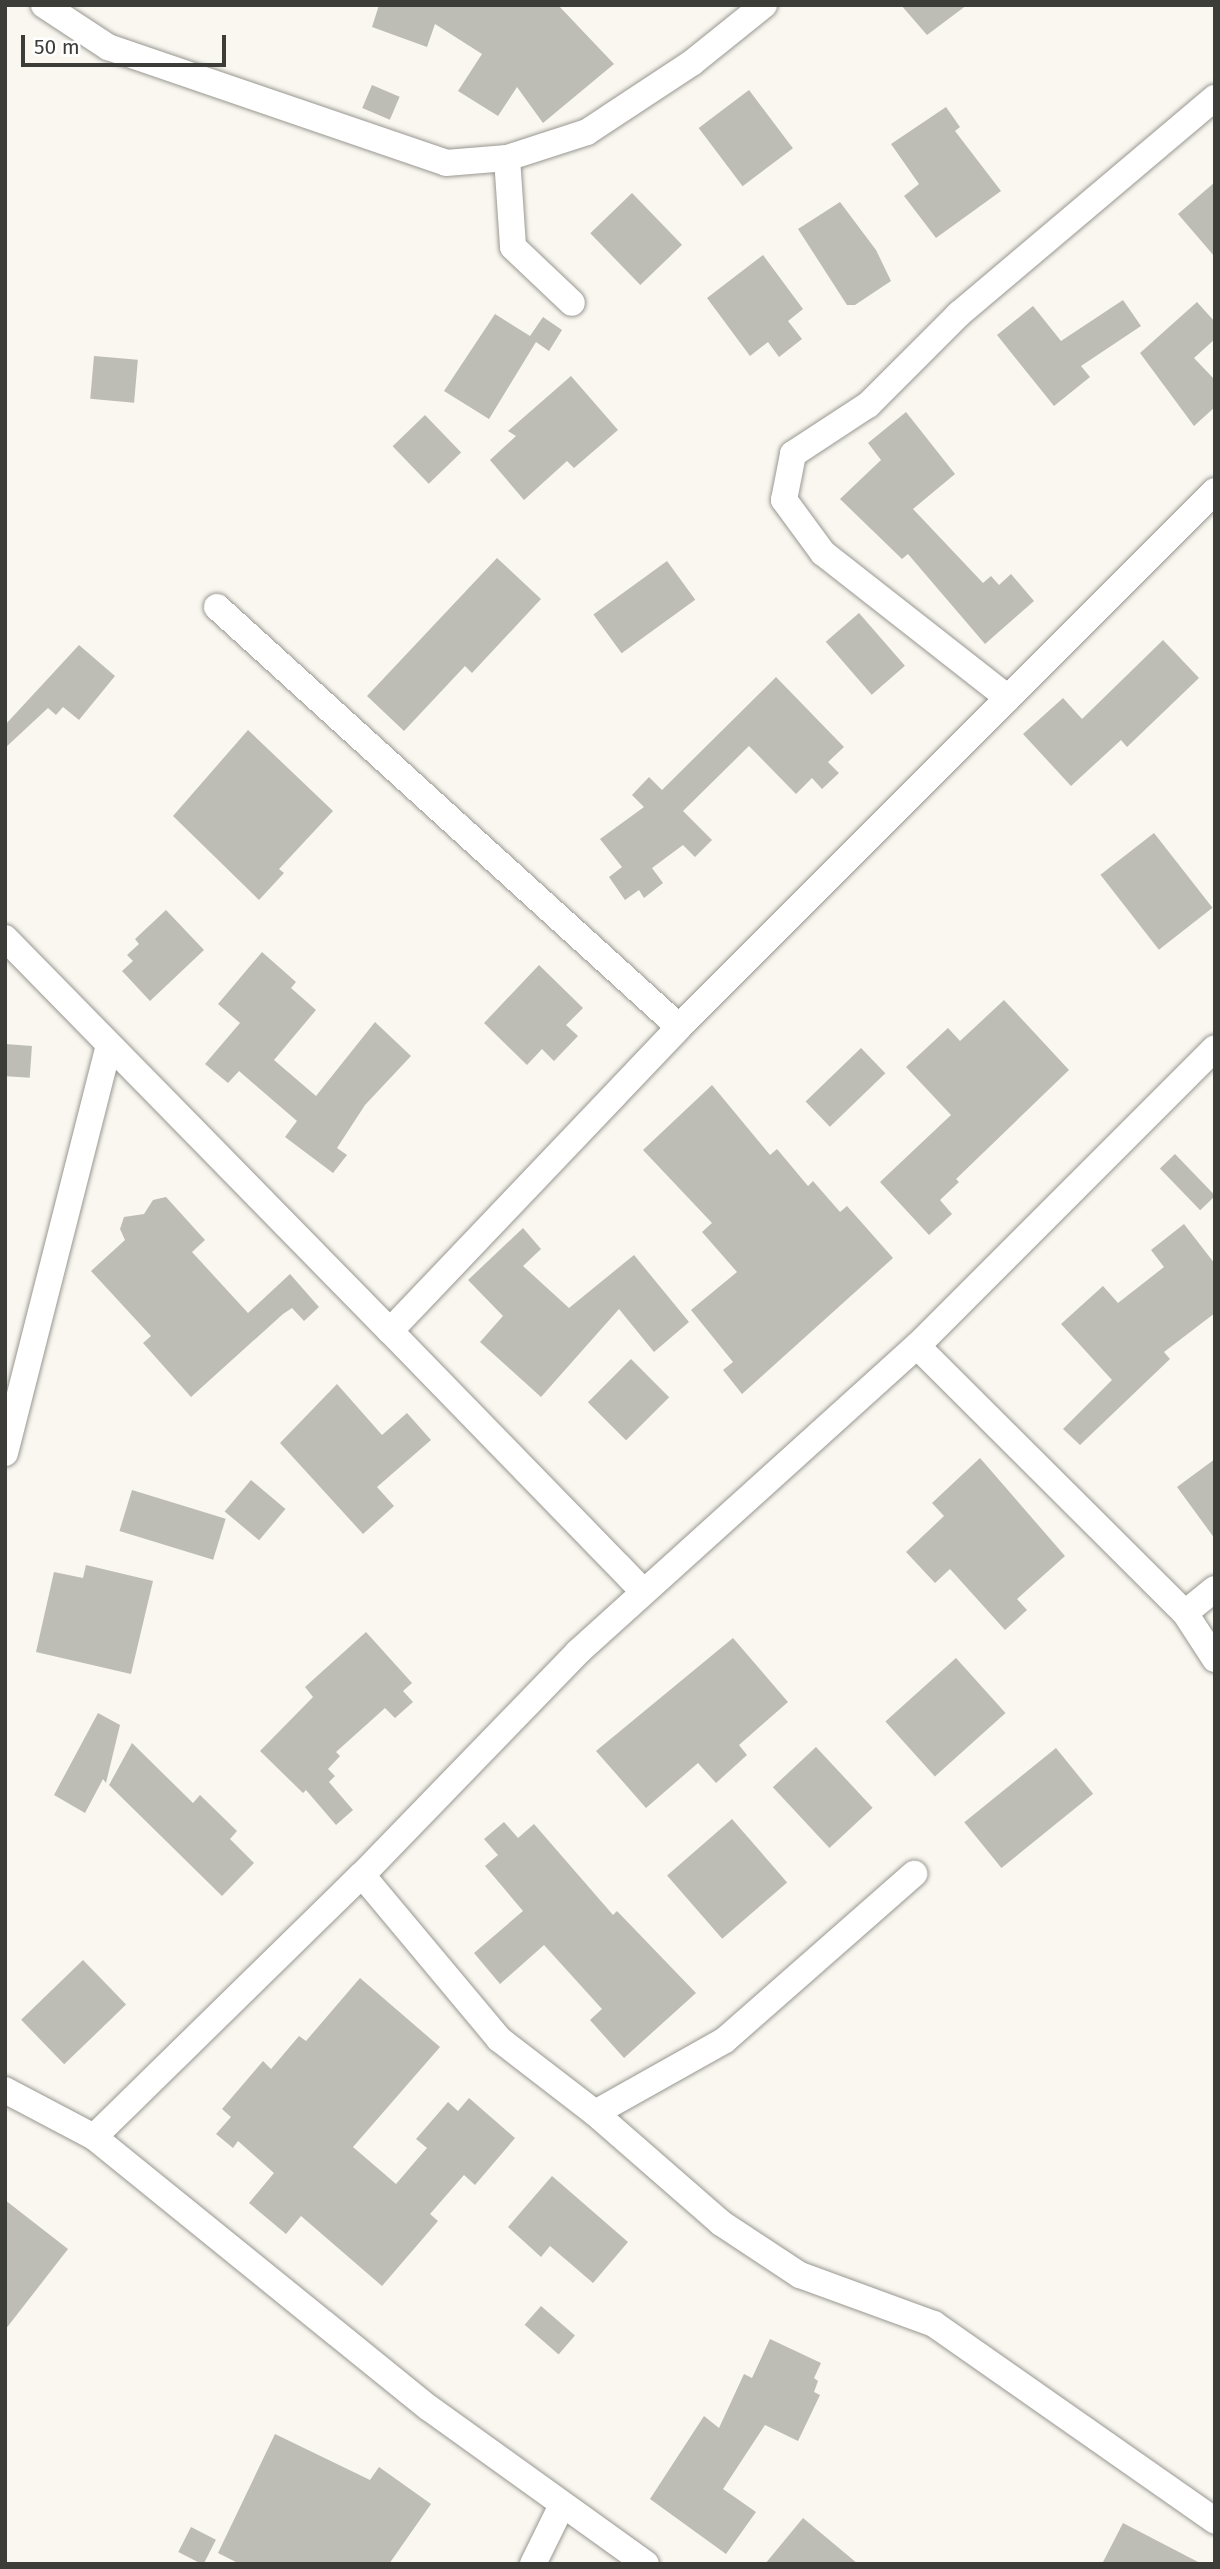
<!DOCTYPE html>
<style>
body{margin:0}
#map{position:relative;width:1220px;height:2569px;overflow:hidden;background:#f9f7f0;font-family:"Fira Sans",sans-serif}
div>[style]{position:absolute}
.building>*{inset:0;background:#bdbcb5;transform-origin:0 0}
.roads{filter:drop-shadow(0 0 2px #999791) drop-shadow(0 0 2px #999791)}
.street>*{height:26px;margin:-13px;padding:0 13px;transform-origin:13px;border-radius:13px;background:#fff}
span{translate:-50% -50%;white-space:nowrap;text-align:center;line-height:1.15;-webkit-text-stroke:5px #fff;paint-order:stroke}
.frame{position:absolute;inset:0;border:7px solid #3c3c39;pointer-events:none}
.scale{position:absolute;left:21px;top:35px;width:205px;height:32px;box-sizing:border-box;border:4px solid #3c3c39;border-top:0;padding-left:9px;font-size:21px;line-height:24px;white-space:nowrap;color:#3c3c39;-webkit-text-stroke:5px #fff;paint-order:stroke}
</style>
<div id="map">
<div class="building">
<i style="clip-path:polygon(379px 5px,558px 5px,614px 64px,543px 123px,517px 87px,498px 116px,458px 91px,482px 54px,435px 24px,427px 47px,372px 27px)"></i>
<i style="clip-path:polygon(901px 5px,967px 5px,927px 35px)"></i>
<i style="left:372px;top:85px;width:30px;height:25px;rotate:23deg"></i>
<i style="left:749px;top:90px;width:73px;height:63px;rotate:53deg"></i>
<i style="clip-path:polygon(946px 107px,960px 127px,955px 131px,1001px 191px,936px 238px,904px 196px,919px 184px,891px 144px)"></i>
<i style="clip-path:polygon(1215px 182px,1215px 257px,1178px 214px)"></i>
<i style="left:632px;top:193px;width:72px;height:58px;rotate:46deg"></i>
<i style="clip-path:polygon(840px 202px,876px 250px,891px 281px,855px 305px,847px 305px,798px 229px)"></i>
<i style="clip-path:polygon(763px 255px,803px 309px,788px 321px,802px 339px,779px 357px,768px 342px,750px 356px,707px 298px)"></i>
<i style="clip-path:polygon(1123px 300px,1141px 326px,1081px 366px,1090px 377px,1054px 406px,997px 335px,1033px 306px,1061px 341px)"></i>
<i style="clip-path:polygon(1197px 302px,1215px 322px,1215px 339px,1194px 358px,1215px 380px,1215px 407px,1194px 426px,1140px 353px)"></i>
<i style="clip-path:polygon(495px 314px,530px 336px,543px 317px,562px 330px,549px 351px,536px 342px,489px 419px,444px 391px)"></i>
<i style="left:94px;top:356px;width:44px;height:43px;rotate:5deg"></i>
<i style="clip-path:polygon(571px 376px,618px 430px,574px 468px,567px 461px,524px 500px,490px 460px,516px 436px,508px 431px)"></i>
<i style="clip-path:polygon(906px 412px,955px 474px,913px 509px,983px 583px,991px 576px,999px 585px,1011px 574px,1034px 601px,985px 644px,908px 554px,902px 559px,840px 499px,881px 460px,868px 443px)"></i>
<i style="left:425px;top:415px;width:52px;height:45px;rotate:46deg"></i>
<i style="clip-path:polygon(497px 558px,541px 599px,472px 673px,465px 666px,404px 731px,367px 696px)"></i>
<i style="left:667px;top:561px;width:48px;height:91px;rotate:54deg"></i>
<i style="left:859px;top:613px;width:70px;height:44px;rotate:49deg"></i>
<i style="clip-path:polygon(1163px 640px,1199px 678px,1127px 747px,1121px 740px,1071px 786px,1023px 734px,1063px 698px,1082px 719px)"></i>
<i style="clip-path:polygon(79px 645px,115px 676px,79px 720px,63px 707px,56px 715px,48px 708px,5px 748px,5px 725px)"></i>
<i style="clip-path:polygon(776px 677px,844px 747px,828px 762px,839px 773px,822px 789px,812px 778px,796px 794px,749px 746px,683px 811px,712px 840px,695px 857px,683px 845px,652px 868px,663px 883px,644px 898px,639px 890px,625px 900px,609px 877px,622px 867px,600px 839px,644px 807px,632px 795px,649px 777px,662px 790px)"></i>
<i style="clip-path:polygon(248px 730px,333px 811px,279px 869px,284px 873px,259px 900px,173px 816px)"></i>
<i style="left:1154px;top:833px;width:95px;height:68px;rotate:52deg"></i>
<i style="clip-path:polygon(166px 910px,204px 950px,150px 1001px,122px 971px,133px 961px,127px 955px,139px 944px,135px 939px)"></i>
<i style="clip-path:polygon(262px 952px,296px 982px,291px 988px,316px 1010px,274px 1060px,316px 1096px,375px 1022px,411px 1056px,365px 1105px,337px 1148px,347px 1155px,333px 1173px,285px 1137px,297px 1121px,239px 1071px,228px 1083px,205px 1064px,240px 1023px,218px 1004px)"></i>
<i style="clip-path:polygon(539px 965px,583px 1008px,566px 1025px,578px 1036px,554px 1061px,542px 1049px,527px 1065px,484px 1023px)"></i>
<i style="clip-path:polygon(1004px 1000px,1069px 1070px,956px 1179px,959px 1182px,940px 1200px,952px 1214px,929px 1235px,880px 1182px,951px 1115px,906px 1067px,948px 1028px,960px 1041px)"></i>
<i style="left:5px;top:1044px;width:27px;height:32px;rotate:4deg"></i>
<i style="left:861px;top:1048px;width:35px;height:77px;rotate:46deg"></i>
<i style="clip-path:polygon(712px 1085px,770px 1155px,777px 1149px,808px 1186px,813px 1181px,840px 1212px,847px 1206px,893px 1258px,742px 1394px,723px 1370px,733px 1362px,691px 1310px,737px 1272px,702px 1232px,712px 1223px,643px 1150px)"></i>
<i style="left:1175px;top:1154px;width:58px;height:21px;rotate:46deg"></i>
<i style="clip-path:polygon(166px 1197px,205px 1240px,192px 1252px,248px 1313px,290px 1274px,319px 1307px,304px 1321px,292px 1308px,283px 1314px,191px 1397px,143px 1343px,151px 1336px,91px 1271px,125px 1240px,120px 1229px,124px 1217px,144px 1214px,153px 1200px)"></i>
<i style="clip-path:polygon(1184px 1224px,1215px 1264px,1215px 1313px,1164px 1352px,1170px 1359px,1080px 1445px,1063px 1429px,1112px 1380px,1061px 1324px,1103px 1286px,1118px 1303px,1164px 1267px,1151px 1250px)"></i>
<i style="clip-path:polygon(523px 1228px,541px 1249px,523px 1266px,569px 1308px,634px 1255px,689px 1322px,654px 1352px,619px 1309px,541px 1397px,480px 1342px,503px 1316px,468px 1280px)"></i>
<i style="left:631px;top:1359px;width:54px;height:61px;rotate:45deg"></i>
<i style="clip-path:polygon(337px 1384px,382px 1435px,407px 1413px,431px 1440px,377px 1487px,394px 1506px,363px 1534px,280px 1443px)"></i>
<i style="clip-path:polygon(980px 1458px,1065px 1556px,1017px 1599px,1027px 1610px,1005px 1630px,950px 1569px,935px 1583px,906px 1552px,944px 1516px,932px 1503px)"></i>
<i style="clip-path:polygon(1215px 1459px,1215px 1539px,1177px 1487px)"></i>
<i style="left:251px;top:1480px;width:45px;height:41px;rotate:40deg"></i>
<i style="left:132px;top:1490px;width:98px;height:43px;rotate:17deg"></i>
<i style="clip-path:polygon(86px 1565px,153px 1581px,131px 1674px,36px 1652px,54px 1572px,83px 1578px)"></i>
<i style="clip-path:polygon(366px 1632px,412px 1683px,403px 1691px,413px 1702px,395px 1718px,385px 1708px,336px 1752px,340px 1756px,328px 1769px,335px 1776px,329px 1782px,353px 1810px,336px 1825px,306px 1790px,303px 1793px,260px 1751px,313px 1697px,305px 1687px)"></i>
<i style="clip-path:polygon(733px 1638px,788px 1702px,739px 1745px,747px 1755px,716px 1783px,698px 1763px,646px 1808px,596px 1751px)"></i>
<i style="left:956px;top:1658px;width:74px;height:95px;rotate:48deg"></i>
<i style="clip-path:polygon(98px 1713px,120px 1725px,106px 1783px,103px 1779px,85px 1813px,54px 1795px)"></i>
<i style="clip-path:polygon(132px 1743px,193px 1803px,200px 1795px,237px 1831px,230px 1839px,254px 1863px,222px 1896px,109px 1785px)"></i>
<i style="left:816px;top:1747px;width:83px;height:59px;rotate:47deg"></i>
<i style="left:1056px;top:1748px;width:59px;height:118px;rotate:51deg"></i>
<i style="left:732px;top:1819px;width:84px;height:86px;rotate:49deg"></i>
<i style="clip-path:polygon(504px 1822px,518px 1838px,534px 1824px,613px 1915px,617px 1911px,696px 1993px,624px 2058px,590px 2020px,602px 2009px,544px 1945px,500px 1984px,474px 1953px,523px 1911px,485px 1866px,498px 1855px,484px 1839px)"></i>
<i style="left:83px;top:1960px;width:62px;height:86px;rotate:46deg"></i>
<i style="clip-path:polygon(360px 1978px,440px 2047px,353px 2147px,396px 2184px,427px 2148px,416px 2139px,448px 2102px,458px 2111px,469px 2098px,515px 2138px,475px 2185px,464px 2175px,430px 2214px,438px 2221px,382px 2286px,301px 2216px,286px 2234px,249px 2203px,274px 2173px,238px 2141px,233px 2148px,216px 2134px,231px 2117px,222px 2109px,263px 2061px,271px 2069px,299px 2036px,306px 2041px)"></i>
<i style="clip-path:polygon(552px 2176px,628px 2242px,593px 2283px,550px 2246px,541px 2257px,508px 2227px)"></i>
<i style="clip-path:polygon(5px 2200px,68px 2249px,5px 2330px)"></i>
<i style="left:541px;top:2306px;width:45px;height:25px;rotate:41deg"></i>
<i style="clip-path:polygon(770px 2339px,821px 2363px,814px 2378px,818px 2381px,814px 2392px,820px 2395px,798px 2441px,765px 2425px,723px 2489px,756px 2512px,726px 2554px,650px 2499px,704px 2416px,719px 2428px,744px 2374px,752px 2378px)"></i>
<i style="clip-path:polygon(275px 2434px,370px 2480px,379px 2467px,431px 2504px,389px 2564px,240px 2564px,218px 2553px)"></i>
<i style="clip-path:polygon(803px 2518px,858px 2564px,765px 2564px)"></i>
<i style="clip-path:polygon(1123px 2523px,1202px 2564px,1102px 2564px)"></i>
<i style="left:191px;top:2527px;width:28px;height:28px;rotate:27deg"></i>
</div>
<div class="roads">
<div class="street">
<i style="left:44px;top:5px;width:77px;rotate:33.3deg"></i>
<i style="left:108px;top:47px;width:357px;rotate:18.9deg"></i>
<i style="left:446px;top:163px;width:61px;rotate:-4.7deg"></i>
<i style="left:507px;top:158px;width:84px;rotate:-18deg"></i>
<i style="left:587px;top:132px;width:127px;rotate:-33.4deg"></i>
<i style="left:693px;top:62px;width:91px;rotate:-38.8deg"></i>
<i style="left:507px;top:158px;width:89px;rotate:86.1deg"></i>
<i style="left:513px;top:247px;width:81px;rotate:43.5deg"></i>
<i style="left:217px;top:607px;width:624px;rotate:42.27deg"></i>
<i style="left:1008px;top:698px;width:235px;rotate:-141.9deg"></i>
<i style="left:823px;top:553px;width:66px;rotate:-126.3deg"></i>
<i style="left:784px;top:500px;width:47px;rotate:-78.9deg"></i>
<i style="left:793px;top:454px;width:90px;rotate:-33.2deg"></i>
<i style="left:868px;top:405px;width:129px;rotate:-45deg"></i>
<i style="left:959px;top:314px;width:335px;rotate:-40.2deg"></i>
<i style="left:5px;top:938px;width:550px;rotate:45.59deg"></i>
<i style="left:917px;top:1346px;width:378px;rotate:44.9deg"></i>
<i style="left:1185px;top:1613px;width:55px;rotate:56.9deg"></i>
<i style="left:5px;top:1453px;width:418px;rotate:-75.7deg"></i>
<i style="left:643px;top:1591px;width:363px;rotate:-134.2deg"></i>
<i style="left:390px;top:1331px;width:419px;rotate:-46.4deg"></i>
<i style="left:679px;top:1027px;width:758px;rotate:-45deg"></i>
<i style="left:1185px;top:1613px;width:38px;rotate:-39deg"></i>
<i style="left:362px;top:1875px;width:214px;rotate:50.1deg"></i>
<i style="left:499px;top:2039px;width:121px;rotate:37.6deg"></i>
<i style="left:595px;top:2113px;width:149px;rotate:-29.3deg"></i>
<i style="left:725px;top:2040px;width:252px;rotate:-41.3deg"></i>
<i style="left:5px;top:2090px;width:101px;rotate:27.8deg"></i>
<i style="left:94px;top:2137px;width:375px;rotate:-44.4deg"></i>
<i style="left:362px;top:1875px;width:310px;rotate:-45.9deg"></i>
<i style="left:578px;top:1652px;width:457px;rotate:-42.1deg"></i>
<i style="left:917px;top:1346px;width:421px;rotate:-45deg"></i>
<i style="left:595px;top:2113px;width:167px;rotate:41.1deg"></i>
<i style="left:721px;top:2223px;width:95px;rotate:33.4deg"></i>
<i style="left:800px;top:2275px;width:143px;rotate:20.1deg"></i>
<i style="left:934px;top:2324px;width:343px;rotate:35deg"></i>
<i style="left:94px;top:2137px;width:431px;rotate:39deg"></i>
<i style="left:429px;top:2408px;width:267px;rotate:35.7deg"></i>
<i style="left:533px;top:2564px;width:64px;rotate:-63.8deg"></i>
</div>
</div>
<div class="frame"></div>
<div class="scale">50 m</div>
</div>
